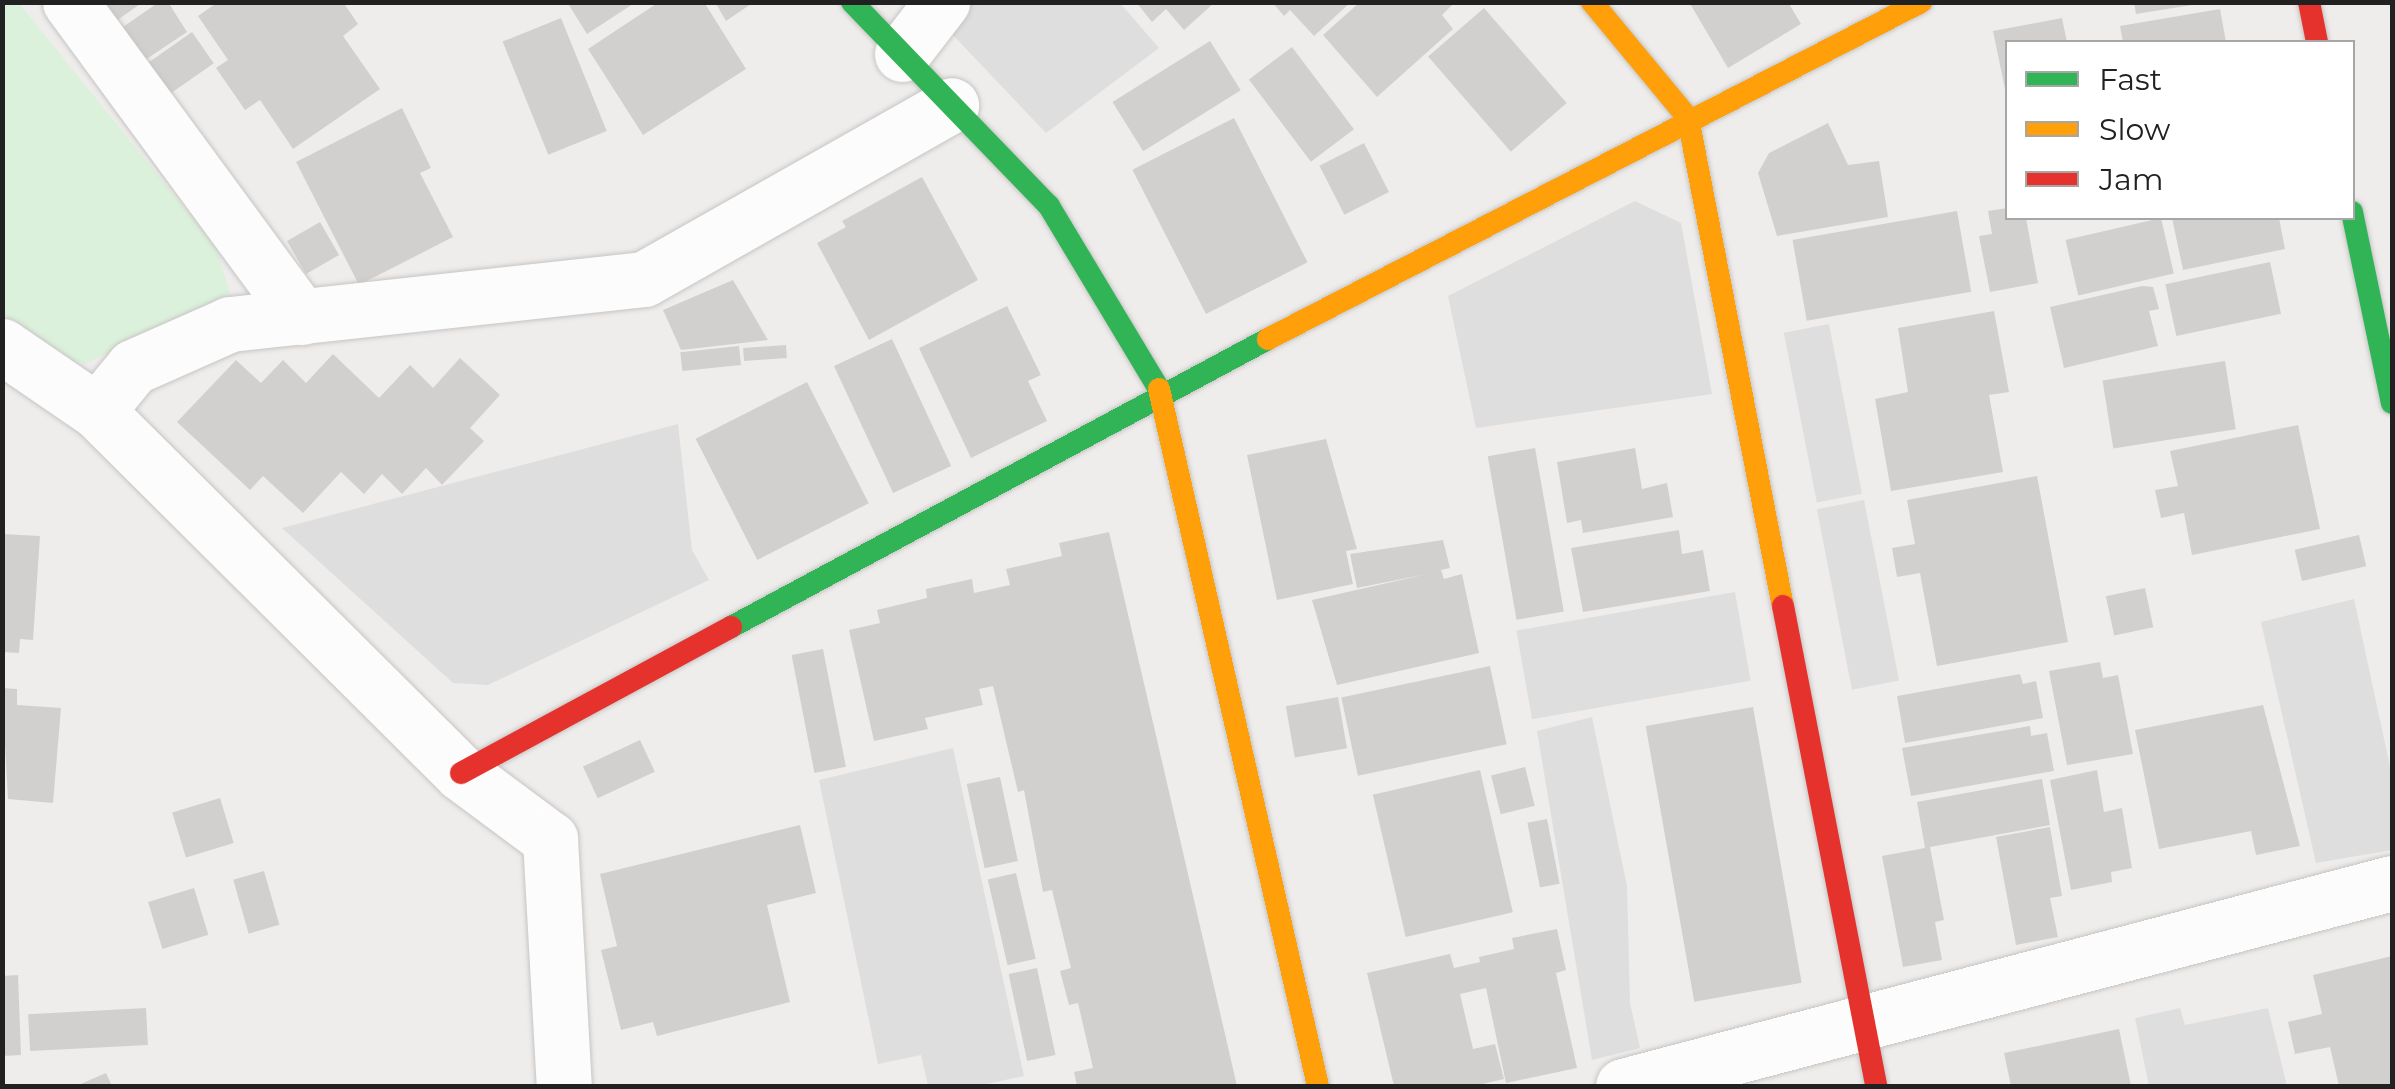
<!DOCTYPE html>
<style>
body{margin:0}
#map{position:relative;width:2395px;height:1089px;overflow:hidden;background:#efedeb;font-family:Montserrat,sans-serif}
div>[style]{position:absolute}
.park>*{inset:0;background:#dcf1dc}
.parking>*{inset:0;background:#dfdede;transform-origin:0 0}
.building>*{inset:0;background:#d2d0ce;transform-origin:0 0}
.roads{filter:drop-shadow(0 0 2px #c6c5c4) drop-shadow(0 0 2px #c6c5c4)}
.street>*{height:55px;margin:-27.5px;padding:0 27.5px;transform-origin:27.5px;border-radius:27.5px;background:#fdfcfc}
.fast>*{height:22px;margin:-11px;padding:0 11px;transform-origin:11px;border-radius:11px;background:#30b455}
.slow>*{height:22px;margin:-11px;padding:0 11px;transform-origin:11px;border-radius:11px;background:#ff9f0a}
.jam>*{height:22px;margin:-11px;padding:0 11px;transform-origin:11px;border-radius:11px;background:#e5322d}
span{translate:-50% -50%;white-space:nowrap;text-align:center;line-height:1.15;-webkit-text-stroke:8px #fff;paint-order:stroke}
.frame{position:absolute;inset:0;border:5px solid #212121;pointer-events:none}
.legend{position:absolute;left:2005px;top:40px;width:350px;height:180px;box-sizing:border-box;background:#fff;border:2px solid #a6a6a6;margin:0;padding:12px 18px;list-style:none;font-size:30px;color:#212121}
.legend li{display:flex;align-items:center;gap:20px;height:50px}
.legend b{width:50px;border:2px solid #a6a6a6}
</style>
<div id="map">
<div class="park">
<i style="clip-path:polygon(3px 3px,19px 3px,216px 247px,230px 293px,85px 364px,61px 357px,3px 317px)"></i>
</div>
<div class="parking">
<i style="clip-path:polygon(955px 2px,1120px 3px,1159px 48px,1046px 133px,950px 32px)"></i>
<i style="clip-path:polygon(1635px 201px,1681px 223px,1712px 394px,1476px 428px,1448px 296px)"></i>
<i style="left:1829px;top:324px;width:173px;height:46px;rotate:79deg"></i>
<i style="clip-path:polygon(678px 424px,692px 550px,709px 580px,488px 685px,453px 683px,282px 528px)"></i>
<i style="left:1864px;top:500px;width:184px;height:48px;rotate:79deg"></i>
<i style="left:1735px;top:592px;width:90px;height:222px;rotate:80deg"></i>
<i style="clip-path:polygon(2354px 599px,2392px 776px,2392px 850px,2316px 863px,2261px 622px)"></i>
<i style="clip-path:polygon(1592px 717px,1627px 886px,1630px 1003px,1640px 1048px,1592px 1060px,1537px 731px)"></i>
<i style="clip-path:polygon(953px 748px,1024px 1076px,978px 1086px,928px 1086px,921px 1055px,878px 1064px,819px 780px)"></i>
<i style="clip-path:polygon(2180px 1008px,2185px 1025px,2268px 1008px,2287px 1086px,2149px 1086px,2135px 1018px)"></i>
</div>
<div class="building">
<i style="clip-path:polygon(104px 2px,143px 2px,116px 21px)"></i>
<i style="clip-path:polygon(159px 2px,168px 2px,187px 32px,145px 60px,123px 27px)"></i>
<i style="clip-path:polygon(218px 2px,343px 2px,358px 24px,343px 36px,380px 89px,293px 149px,260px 100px,245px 110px,216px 68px,228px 60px,198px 16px)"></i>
<i style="clip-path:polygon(567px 2px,636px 2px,587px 34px)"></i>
<i style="clip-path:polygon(659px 2px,704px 2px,746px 69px,643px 135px,588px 49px)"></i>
<i style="clip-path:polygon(715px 2px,754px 2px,726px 21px)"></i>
<i style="clip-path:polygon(1136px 2px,1215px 2px,1184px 30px,1166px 9px,1152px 22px)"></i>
<i style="clip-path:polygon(1272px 2px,1351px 2px,1314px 36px,1290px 10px,1284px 16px)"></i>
<i style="clip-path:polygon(1360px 2px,1455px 2px,1442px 15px,1453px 29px,1377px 97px,1323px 35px)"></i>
<i style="clip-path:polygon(1689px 2px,1788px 2px,1801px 24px,1728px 68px)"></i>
<i style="clip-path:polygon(2134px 2px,2192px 2px,2192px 5px,2136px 14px)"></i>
<i style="left:1484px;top:8px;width:126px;height:74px;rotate:49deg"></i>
<i style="clip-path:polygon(2220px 9px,2226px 42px,2123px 42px,2120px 26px)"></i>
<i style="left:561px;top:18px;width:122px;height:63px;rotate:68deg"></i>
<i style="clip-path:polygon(2062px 18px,2067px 42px,2008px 42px,2006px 94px,1993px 31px)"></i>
<i style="left:192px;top:32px;width:38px;height:60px;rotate:55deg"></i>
<i style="left:1210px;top:41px;width:58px;height:115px;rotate:58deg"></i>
<i style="left:1292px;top:47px;width:103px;height:54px;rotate:53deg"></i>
<i style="clip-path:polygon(402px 108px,431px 168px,420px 173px,453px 237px,359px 285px,296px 162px)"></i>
<i style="left:1234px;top:118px;width:162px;height:114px;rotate:63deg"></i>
<i style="clip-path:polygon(1828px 123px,1848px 165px,1879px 161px,1888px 217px,1777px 236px,1758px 173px,1769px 153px)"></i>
<i style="left:1364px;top:143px;width:55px;height:50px;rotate:63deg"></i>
<i style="clip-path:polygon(922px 177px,978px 280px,869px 340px,817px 243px,846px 227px,842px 221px)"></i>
<i style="clip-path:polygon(2008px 208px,2008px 218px,2026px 218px,2038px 283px,1990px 292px,1979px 236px,1992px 234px,1988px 211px)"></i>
<i style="left:1957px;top:211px;width:82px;height:167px;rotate:80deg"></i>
<i style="left:2161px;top:218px;width:57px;height:98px;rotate:77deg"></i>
<i style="clip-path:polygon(2172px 218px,2279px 218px,2285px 249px,2183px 270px)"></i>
<i style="left:320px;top:222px;width:38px;height:38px;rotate:60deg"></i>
<i style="left:2270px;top:262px;width:53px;height:107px;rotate:78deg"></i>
<i style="clip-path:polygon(733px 280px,768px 340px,681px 350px,663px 310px)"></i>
<i style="clip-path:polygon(2142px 286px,2153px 287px,2159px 309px,2149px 311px,2158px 346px,2064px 368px,2050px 307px)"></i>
<i style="clip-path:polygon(1007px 306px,1041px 375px,1028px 381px,1047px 421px,971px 458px,919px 348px)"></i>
<i style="clip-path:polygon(1994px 311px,2009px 392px,1989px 395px,2003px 472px,1891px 491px,1875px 399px,1908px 392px,1898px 328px)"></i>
<i style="left:892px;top:339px;width:140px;height:64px;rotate:65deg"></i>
<i style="left:786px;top:345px;width:13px;height:43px;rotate:86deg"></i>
<i style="left:739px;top:346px;width:19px;height:59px;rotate:84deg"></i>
<i style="clip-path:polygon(333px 354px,379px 398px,410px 365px,433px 388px,460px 358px,500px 395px,470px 428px,484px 441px,442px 485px,426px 468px,402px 494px,382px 474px,364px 494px,341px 472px,303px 513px,263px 476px,250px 490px,177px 422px,236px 360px,261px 383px,283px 360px,306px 383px)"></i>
<i style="left:2225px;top:361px;width:69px;height:124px;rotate:81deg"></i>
<i style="left:807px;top:382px;width:136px;height:125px;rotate:63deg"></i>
<i style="clip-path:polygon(2298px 425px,2320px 529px,2192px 555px,2184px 513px,2161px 518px,2155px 490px,2178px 486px,2170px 451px)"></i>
<i style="clip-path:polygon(1326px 439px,1357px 549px,1346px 551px,1353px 584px,1277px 600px,1247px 455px)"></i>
<i style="left:1535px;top:448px;width:166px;height:48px;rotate:80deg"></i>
<i style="clip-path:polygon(1635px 448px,1642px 489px,1667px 483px,1673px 517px,1583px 533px,1581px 520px,1567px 523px,1557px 462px)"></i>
<i style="clip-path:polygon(2037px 476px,2068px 642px,1937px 666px,1920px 573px,1897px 577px,1892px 548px,1915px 544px,1907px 500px)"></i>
<i style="clip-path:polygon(1679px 530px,1682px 554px,1703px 550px,1710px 591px,1583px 612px,1571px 548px)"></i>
<i style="clip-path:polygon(1109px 532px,1237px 1086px,1077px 1086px,1074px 1072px,1093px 1068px,1078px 1003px,1069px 1005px,1060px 971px,1071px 968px,1052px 890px,1043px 892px,1024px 790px,1018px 792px,993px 686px,979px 689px,983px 705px,925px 718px,928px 729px,874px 741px,849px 630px,880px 623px,877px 610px,927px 598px,926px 589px,972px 579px,974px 593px,1010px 585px,1006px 569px,1062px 556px,1059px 543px)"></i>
<i style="clip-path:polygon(2px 534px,40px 536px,33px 640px,20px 639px,19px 653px,2px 652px)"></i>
<i style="left:2359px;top:535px;width:32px;height:66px;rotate:77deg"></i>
<i style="clip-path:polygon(1443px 540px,1450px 568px,1441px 570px,1444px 579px,1462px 574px,1479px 653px,1337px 685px,1312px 600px,1427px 574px,1357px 588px,1350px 554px)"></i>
<i style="left:2145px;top:588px;width:40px;height:40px;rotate:78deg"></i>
<i style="left:823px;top:649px;width:120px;height:32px;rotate:79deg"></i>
<i style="clip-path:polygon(2100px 662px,2103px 678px,2118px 675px,2133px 754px,2067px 765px,2049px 671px)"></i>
<i style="left:1490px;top:666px;width:80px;height:152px;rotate:78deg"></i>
<i style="clip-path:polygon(2020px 674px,2023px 684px,2036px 681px,2043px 718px,1905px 743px,1897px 696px)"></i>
<i style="clip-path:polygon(2px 688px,17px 689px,17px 705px,61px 708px,53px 803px,8px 799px)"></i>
<i style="left:1338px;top:697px;width:52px;height:53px;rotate:80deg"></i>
<i style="clip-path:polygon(2263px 705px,2300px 846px,2256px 855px,2251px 831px,2159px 849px,2135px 730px)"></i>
<i style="left:1753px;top:707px;width:280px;height:109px;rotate:80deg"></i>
<i style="clip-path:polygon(2030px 726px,2031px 736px,2047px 733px,2054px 771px,1911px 796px,1902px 748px)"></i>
<i style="left:640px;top:740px;width:35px;height:63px;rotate:65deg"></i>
<i style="left:1525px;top:767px;width:40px;height:35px;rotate:76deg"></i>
<i style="left:1480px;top:770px;width:146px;height:110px;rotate:77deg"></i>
<i style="clip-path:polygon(2097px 770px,2104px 812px,2122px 808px,2132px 868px,2111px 872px,2112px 882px,2071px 890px,2050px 780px)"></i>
<i style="left:1000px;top:777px;width:86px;height:34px;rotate:78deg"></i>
<i style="clip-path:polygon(2042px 779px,2050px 825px,1930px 847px,1944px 920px,1935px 922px,1942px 960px,1903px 967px,1882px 856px,1925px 848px,1917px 802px)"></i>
<i style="left:220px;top:798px;width:47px;height:50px;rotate:73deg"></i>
<i style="left:1547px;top:819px;width:66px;height:20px;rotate:79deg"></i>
<i style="clip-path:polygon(800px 825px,816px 893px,767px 905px,790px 1002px,657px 1036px,653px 1022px,621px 1030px,601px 950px,617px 946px,600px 874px)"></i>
<i style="clip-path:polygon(2050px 827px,2062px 896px,2050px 898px,2058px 937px,2016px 945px,1996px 837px)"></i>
<i style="left:264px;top:871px;width:56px;height:32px;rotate:74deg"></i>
<i style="left:1016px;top:873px;width:88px;height:29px;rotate:77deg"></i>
<i style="left:194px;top:888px;width:49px;height:48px;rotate:73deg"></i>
<i style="clip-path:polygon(1557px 929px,1566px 970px,1556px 973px,1577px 1068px,1506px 1083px,1486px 988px,1460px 994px,1473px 1049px,1495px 1044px,1504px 1079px,1474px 1086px,1394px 1086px,1367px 973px,1450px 954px,1454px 968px,1480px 962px,1479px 957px,1514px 949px,1512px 938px)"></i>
<i style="clip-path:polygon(2392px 956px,2392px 1086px,2339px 1086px,2330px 1047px,2295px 1054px,2288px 1022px,2322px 1014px,2313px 975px)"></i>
<i style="left:1037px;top:968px;width:89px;height:29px;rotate:78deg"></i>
<i style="clip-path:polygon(18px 975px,21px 1055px,2px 1056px,2px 976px)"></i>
<i style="left:146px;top:1008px;width:37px;height:118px;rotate:87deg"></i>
<i style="clip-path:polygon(2119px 1029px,2131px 1086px,2011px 1086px,2004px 1053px)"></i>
<i style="clip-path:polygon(106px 1073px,112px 1086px,76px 1086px)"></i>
</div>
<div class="roads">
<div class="street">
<i style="left:70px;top:2px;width:391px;rotate:53.7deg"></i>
<i style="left:902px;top:54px;width:66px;rotate:-52.4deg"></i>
<i style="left:2px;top:346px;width:115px;rotate:34.4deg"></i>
<i style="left:97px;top:411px;width:513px;rotate:44.84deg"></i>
<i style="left:461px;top:773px;width:111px;rotate:36.6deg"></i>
<i style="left:550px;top:839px;width:247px;rotate:86.8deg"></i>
<i style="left:97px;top:411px;width:57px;rotate:-50.7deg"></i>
<i style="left:133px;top:367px;width:106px;rotate:-23.9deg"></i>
<i style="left:230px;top:324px;width:416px;rotate:-6.2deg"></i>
<i style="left:644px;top:279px;width:353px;rotate:-29.5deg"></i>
<i style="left:1623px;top:1086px;width:795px;rotate:-14.79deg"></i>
</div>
<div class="fast">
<i style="left:852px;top:2px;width:284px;rotate:46deg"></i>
<i style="left:1049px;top:206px;width:214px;rotate:59deg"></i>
<i style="left:2352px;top:212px;width:195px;rotate:78.2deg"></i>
<i style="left:731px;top:627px;width:609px;rotate:-28.21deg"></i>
</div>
<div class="slow">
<i style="left:1592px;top:2px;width:151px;rotate:50.4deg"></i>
<i style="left:1688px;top:118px;width:497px;rotate:79deg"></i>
<i style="left:1268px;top:339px;width:735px;rotate:-27.3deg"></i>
<i style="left:1159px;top:389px;width:715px;rotate:77.15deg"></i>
</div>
<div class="jam">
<i style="left:2309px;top:2px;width:41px;rotate:78.7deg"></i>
<i style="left:1783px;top:606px;width:489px;rotate:79deg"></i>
<i style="left:461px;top:773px;width:307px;rotate:-28.4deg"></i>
</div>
</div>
<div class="frame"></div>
<ul class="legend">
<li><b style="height:12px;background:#30b455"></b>Fast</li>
<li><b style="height:12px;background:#ff9f0a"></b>Slow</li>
<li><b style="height:12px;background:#e5322d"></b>Jam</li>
</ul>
</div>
